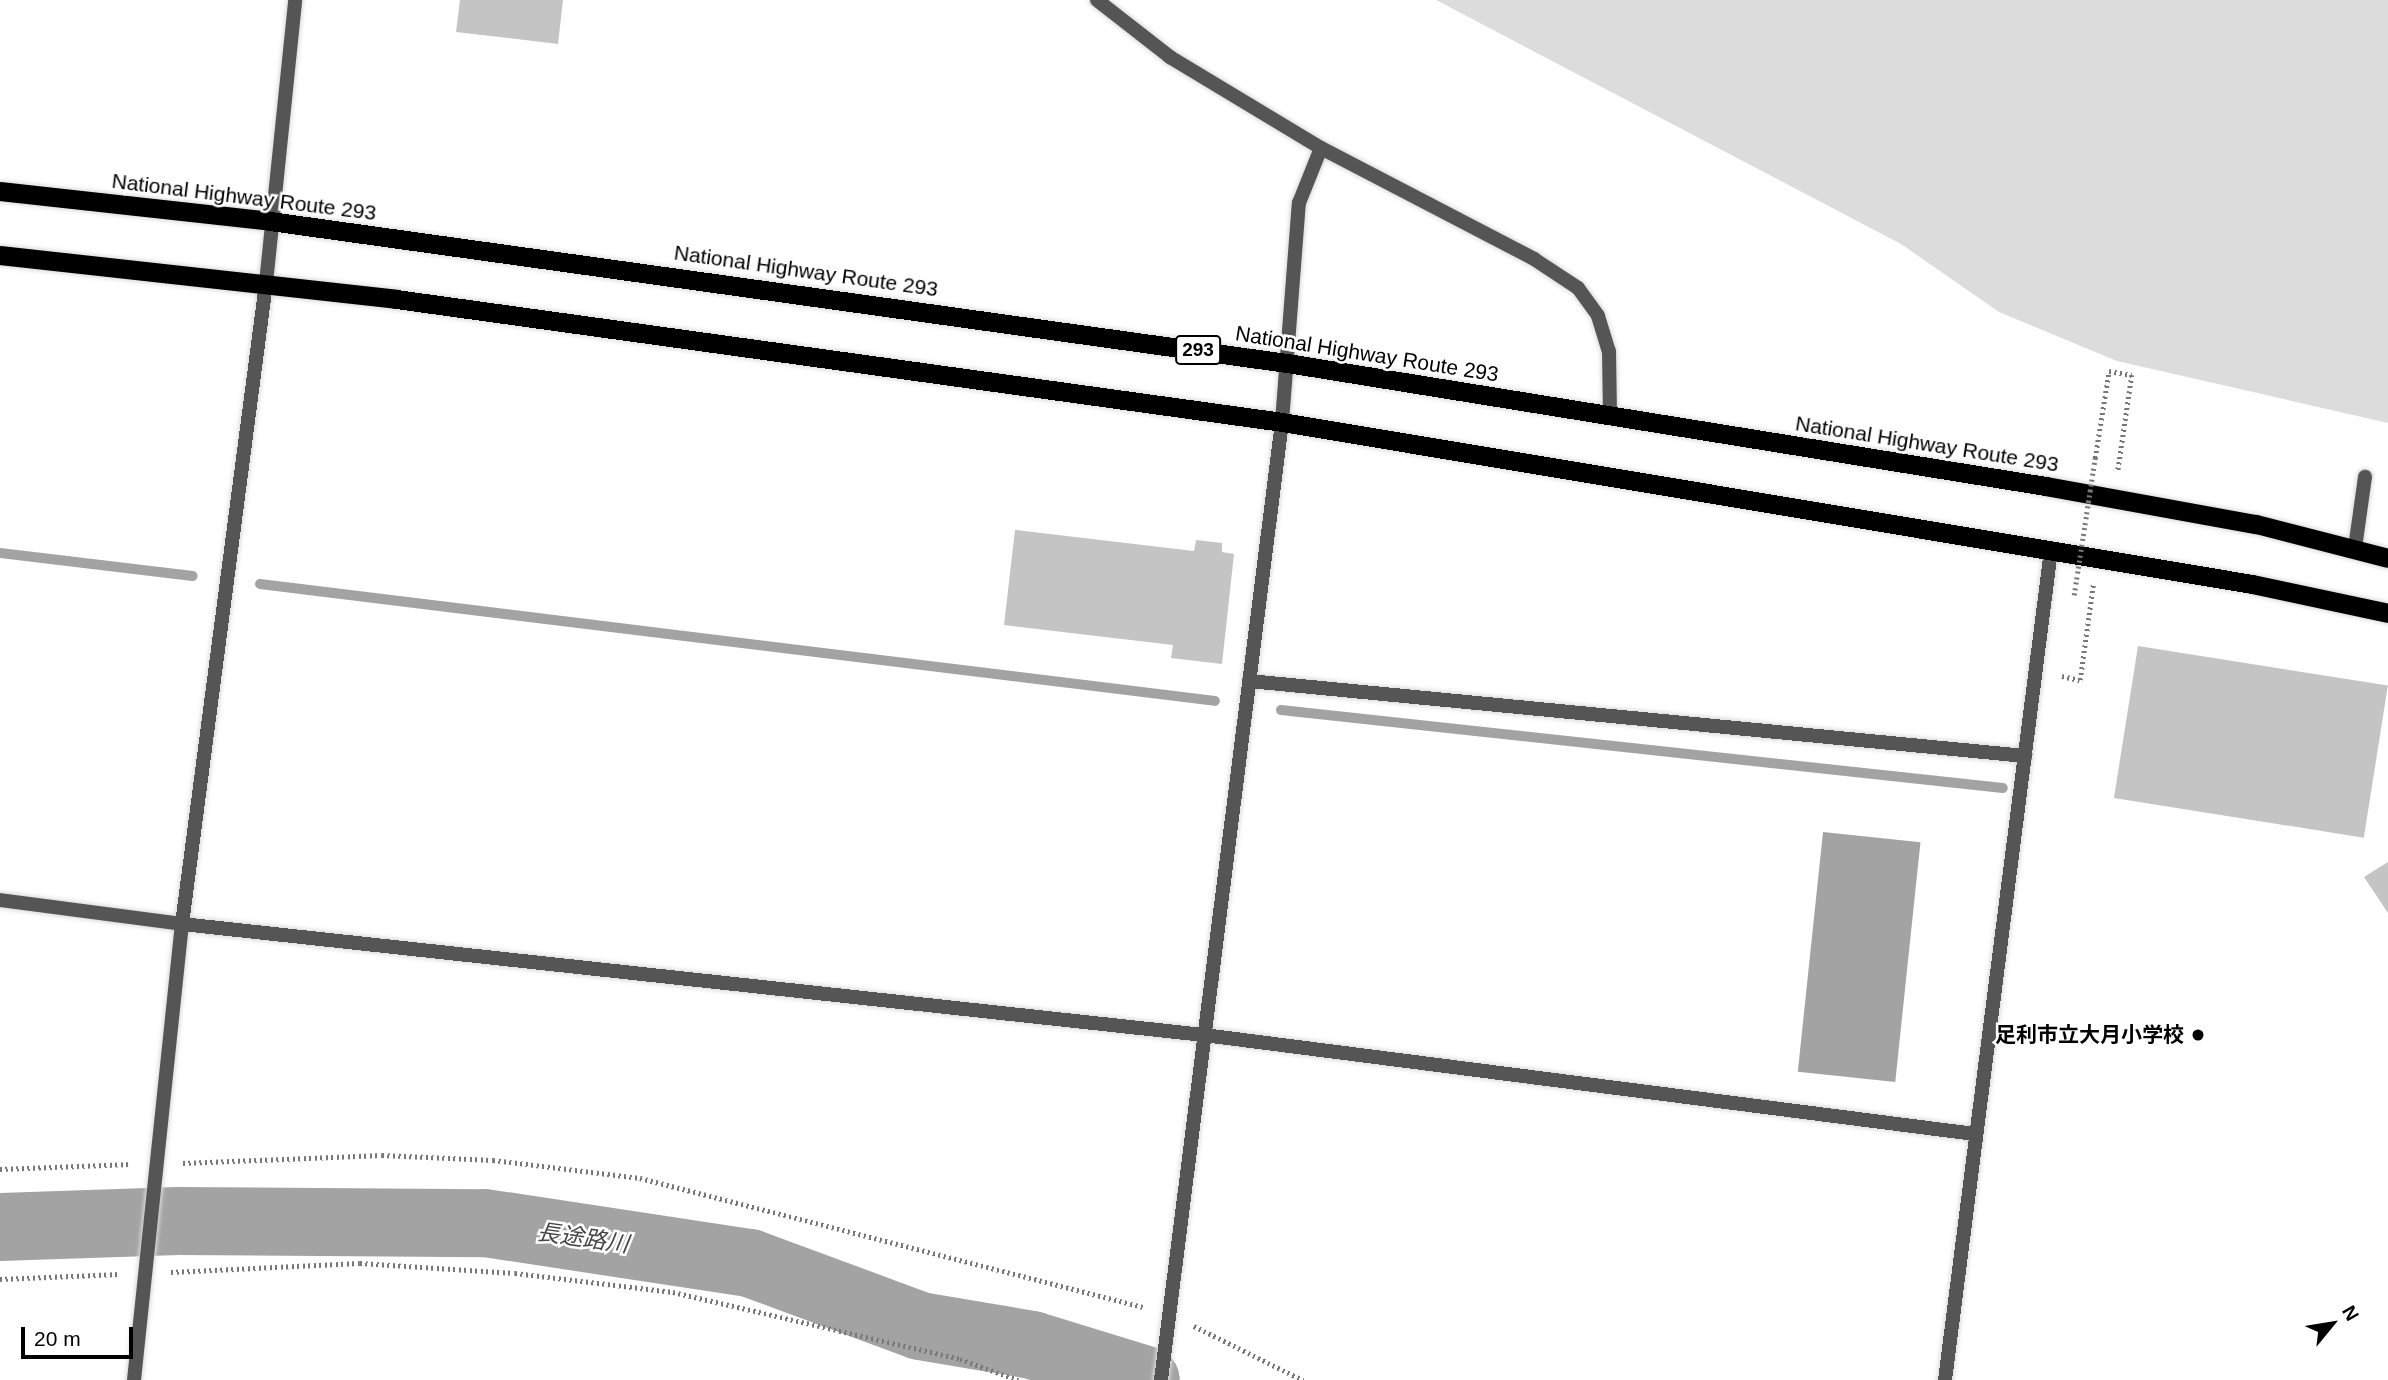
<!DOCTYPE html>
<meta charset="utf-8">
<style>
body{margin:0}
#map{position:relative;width:2388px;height:1380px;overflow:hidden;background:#fff;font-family:Arial,"Noto Sans JP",sans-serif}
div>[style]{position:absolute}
.green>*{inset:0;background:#dcdcdc}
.water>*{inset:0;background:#a3a3a3;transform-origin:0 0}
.stream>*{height:10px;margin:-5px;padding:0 5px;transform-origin:5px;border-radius:5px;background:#a3a3a3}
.river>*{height:68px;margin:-34px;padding:0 34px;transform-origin:34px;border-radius:34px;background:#a3a3a3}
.building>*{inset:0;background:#c4c4c4;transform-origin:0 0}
.path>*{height:4.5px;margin-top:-2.25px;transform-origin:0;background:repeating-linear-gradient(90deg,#777 0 2px,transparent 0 5.5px)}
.roads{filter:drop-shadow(0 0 2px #dbdbdb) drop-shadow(0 0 2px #dbdbdb)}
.service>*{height:14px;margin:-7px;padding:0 7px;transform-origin:7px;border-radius:7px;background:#555}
.minor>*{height:14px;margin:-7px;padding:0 7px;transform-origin:7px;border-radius:7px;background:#555}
.tertiary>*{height:14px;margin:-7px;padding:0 7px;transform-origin:7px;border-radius:7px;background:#555}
.trunk>*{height:19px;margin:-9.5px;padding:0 9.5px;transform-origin:9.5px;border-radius:9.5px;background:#000}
.path-bridge>*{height:4.5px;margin-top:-2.25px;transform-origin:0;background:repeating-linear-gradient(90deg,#777 0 2px,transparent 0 5.5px)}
.dots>*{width:19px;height:19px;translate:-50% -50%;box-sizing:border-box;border:4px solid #fff;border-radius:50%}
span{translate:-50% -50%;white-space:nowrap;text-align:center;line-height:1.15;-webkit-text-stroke:5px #fff;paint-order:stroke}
.shield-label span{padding:2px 5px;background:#fff;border:2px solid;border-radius:5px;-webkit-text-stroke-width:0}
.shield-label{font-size:19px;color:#000;font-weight:700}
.street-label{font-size:21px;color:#000}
.poi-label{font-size:21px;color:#000;font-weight:700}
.right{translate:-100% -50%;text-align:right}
.water-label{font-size:23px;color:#444;font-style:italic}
.north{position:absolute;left:2297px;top:1289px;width:70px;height:70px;-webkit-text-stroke:5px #fff;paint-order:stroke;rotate:60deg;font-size:19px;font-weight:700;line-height:28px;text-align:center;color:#000}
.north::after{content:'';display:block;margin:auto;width:24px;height:32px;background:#000;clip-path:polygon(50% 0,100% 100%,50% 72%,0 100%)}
.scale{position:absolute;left:21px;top:1327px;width:112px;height:32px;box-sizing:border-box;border:4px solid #000;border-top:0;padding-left:9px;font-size:21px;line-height:24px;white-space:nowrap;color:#000;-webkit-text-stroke:5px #fff;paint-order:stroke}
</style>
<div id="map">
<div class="green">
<i style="clip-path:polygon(1436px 0,2388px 0,2388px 423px,2117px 361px,1999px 312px,1901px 244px)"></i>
</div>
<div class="water">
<i style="left:1823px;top:832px;width:98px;height:241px;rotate:6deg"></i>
</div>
<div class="stream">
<i style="left:0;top:553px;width:194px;rotate:6.8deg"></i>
<i style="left:260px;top:584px;width:962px;rotate:6.98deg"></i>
<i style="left:1281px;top:710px;width:726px;rotate:6.17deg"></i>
</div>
<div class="river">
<i style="left:0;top:1227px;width:178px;rotate:-1.9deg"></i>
<i style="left:178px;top:1221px;width:307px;rotate:0.4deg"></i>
<i style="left:485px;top:1223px;width:268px;rotate:8.6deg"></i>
<i style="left:750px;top:1263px;width:181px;rotate:20.3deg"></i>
<i style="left:920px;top:1326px;width:114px;rotate:9.6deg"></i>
<i style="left:1032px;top:1345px;width:119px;rotate:17.1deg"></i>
</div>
<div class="building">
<i style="clip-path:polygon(460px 0,563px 0,558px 44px,456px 32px)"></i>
<i style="clip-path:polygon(1015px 530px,1194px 551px,1196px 540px,1222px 543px,1222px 552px,1234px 554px,1222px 664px,1171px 658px,1173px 645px,1004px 625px)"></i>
<i style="left:2138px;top:646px;width:253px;height:154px;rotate:9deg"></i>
<i style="clip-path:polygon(2388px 862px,2388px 913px,2364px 877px)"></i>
</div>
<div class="path">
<i style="left:2095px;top:458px;width:88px;rotate:-80.9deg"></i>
<i style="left:2109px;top:371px;width:23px;rotate:10deg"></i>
<i style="left:2132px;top:375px;width:97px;rotate:98.3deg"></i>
<i style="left:2062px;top:676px;width:18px;rotate:13deg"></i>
<i style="left:2080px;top:680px;width:96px;rotate:-82.2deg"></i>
<i style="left:183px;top:1163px;width:199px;rotate:-2.3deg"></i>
<i style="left:382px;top:1155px;width:111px;rotate:2.6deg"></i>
<i style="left:493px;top:1160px;width:148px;rotate:7deg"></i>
<i style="left:640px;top:1178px;width:519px;rotate:14.38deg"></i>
<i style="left:0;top:1169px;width:132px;rotate:-2.2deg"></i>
<i style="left:171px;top:1272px;width:189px;rotate:-2.7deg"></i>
<i style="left:360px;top:1263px;width:155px;rotate:3.7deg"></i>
<i style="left:515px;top:1273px;width:159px;rotate:6.9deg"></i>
<i style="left:673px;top:1292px;width:295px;rotate:13.1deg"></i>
<i style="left:960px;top:1359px;width:62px;rotate:19.9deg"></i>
<i style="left:0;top:1279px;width:120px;rotate:-2.4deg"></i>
<i style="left:1194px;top:1326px;width:122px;rotate:26.4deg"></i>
</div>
<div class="roads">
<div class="service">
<i style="left:2355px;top:548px;width:72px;rotate:-82deg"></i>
</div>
<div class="minor">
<i style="left:1249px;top:681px;width:780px;rotate:5.52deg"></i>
<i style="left:0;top:900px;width:184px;rotate:7.5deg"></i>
<i style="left:182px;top:924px;width:1028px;rotate:6.2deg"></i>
<i style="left:1204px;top:1035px;width:777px;rotate:7.32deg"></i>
<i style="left:134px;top:1380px;width:459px;rotate:-84deg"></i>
<i style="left:182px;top:924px;width:646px;rotate:-82.53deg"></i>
<i style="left:266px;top:283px;width:284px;rotate:-84.1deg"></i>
<i style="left:1161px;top:1380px;width:966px;rotate:-82.8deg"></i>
<i style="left:1282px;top:422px;width:220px;rotate:-85.6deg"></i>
<i style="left:1299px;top:203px;width:59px;rotate:-68.2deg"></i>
<i style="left:1945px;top:1380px;width:837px;rotate:-82.72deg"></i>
</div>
<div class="tertiary">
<i style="left:1097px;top:0;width:93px;rotate:38deg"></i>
<i style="left:1170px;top:57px;width:176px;rotate:31.1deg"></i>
<i style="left:1321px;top:148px;width:240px;rotate:27.5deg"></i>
<i style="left:1534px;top:259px;width:53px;rotate:33.4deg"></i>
<i style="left:1578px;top:288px;width:34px;rotate:54deg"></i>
<i style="left:1598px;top:316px;width:37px;rotate:73deg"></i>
<i style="left:1609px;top:351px;width:65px;rotate:89.1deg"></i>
</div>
<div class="trunk">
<i style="left:0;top:191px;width:272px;rotate:6.3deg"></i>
<i style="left:270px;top:221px;width:1027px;rotate:7.95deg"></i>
<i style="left:1287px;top:363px;width:769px;rotate:9.21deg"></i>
<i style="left:2046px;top:486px;width:213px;rotate:10.3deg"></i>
<i style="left:2256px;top:524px;width:136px;rotate:14.4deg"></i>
<i style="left:0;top:255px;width:398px;rotate:6.3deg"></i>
<i style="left:396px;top:299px;width:894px;rotate:7.9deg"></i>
<i style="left:1282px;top:422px;width:983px;rotate:9.48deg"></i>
<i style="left:2252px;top:584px;width:139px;rotate:12deg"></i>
</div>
</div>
<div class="path-bridge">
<i style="left:2074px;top:595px;width:139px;rotate:-81.3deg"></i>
</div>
<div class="dots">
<i style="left:2198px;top:1035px;background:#000"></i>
</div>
<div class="shield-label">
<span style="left:1198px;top:350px">293</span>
</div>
<div class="street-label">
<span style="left:244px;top:197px;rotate:7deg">National Highway Route 293</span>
<span style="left:806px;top:271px;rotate:8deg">National Highway Route 293</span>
<span style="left:1367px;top:354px;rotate:9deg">National Highway Route 293</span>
<span style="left:1927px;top:444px;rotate:9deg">National Highway Route 293</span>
</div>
<div class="poi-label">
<span class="right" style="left:2184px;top:1035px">足利市立大月小学校</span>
</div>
<div class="water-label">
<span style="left:583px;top:1238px;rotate:8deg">長途路川</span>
</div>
<div class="north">N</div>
<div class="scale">20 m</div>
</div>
